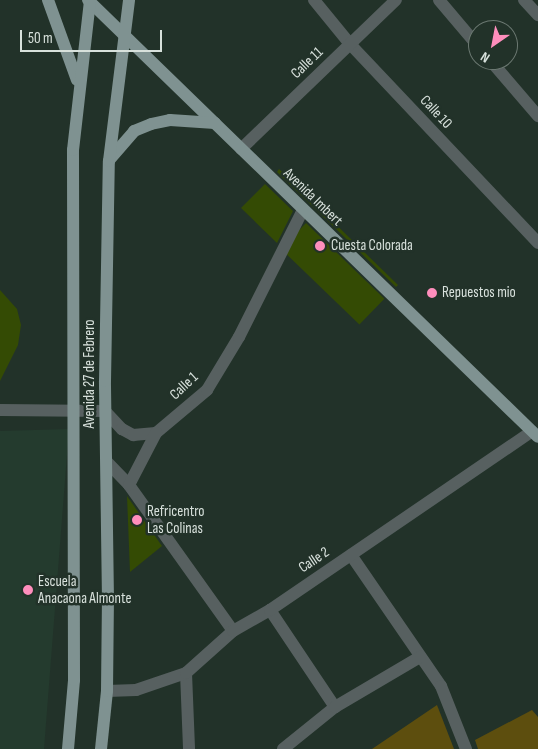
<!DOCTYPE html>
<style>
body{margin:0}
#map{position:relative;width:538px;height:749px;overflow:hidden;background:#223229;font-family:"Sofia Sans Condensed",sans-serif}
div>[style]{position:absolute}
.built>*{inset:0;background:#243b2e}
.green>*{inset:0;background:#5d4e0e}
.building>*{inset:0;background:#344b04;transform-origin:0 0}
.minor>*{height:12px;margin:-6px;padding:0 6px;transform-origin:6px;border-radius:6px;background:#576060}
.major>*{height:12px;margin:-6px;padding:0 6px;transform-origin:6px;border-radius:6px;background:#7f9291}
.dots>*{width:14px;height:14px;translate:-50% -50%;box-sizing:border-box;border:2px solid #223229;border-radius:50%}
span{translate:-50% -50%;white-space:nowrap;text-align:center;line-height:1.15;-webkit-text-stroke:5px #223229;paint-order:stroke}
.street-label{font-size:15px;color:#d8e1dc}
.poi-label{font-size:15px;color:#d8e1dc}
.left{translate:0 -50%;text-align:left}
.north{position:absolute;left:468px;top:20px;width:50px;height:50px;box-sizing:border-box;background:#223229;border:1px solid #6b7871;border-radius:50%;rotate:213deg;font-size:14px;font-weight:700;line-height:20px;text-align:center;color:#d8e1dc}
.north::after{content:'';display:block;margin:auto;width:18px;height:22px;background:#fe8ebc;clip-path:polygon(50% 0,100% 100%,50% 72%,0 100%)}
.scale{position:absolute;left:20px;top:30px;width:142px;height:22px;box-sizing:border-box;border:2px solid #d8e1dc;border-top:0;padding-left:6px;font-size:15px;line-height:18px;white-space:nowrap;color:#d8e1dc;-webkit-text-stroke:4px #223229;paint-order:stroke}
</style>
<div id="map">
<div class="built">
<i style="clip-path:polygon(69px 429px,44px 749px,0 749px,0 431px)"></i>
</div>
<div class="green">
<i style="clip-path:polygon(437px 705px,454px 749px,372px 749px)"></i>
<i style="clip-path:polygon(532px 710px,538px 717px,538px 749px,478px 749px,475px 740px)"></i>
</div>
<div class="building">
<i style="clip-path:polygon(279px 169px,398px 285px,396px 287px,277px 172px)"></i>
<i style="clip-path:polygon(265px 184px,293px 211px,277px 243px,241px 208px)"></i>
<i style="left:306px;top:223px;width:109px;height:36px;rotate:44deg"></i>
<i style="clip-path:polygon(0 290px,17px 309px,21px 325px,18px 345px,0 381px)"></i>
<i style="clip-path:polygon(127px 496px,162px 546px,130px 572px)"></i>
</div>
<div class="minor">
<i style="left:314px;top:0;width:57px;rotate:50.7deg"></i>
<i style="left:350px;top:44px;width:274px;rotate:46.6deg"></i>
<i style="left:439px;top:0;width:60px;rotate:49.7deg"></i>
<i style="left:524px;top:0;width:21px;rotate:47deg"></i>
<i style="left:490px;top:60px;width:74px;rotate:49.4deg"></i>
<i style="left:241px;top:149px;width:215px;rotate:-43.9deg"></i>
<i style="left:0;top:410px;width:105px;rotate:0.5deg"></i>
<i style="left:105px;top:411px;width:25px;rotate:47deg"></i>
<i style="left:122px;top:429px;width:13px;rotate:29deg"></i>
<i style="left:133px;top:435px;width:23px;rotate:-5deg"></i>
<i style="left:156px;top:433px;width:67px;rotate:-40.1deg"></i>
<i style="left:207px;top:390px;width:62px;rotate:-58.9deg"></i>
<i style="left:239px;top:337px;width:142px;rotate:-63.3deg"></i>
<i style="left:107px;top:462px;width:32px;rotate:46deg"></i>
<i style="left:129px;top:485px;width:179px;rotate:54.5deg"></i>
<i style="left:129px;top:485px;width:59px;rotate:-62.6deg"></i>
<i style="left:351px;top:555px;width:159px;rotate:55.5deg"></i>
<i style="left:441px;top:686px;width:68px;rotate:68.4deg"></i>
<i style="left:270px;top:610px;width:117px;rotate:56.2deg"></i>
<i style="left:186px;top:673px;width:76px;rotate:87.7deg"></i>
<i style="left:107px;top:691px;width:29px;rotate:-2deg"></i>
<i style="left:136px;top:690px;width:53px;rotate:-18.8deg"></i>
<i style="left:186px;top:673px;width:63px;rotate:-41.8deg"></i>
<i style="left:233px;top:631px;width:43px;rotate:-29.6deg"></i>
<i style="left:270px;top:610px;width:317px;rotate:-34.3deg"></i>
<i style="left:283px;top:749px;width:67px;rotate:-38.9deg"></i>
<i style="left:335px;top:707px;width:99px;rotate:-30.5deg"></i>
</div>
<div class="major">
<i style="left:48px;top:0;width:85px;rotate:70.1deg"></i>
<i style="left:88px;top:0;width:627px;rotate:44.16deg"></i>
<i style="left:110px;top:159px;width:37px;rotate:-49deg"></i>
<i style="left:134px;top:131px;width:18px;rotate:-22deg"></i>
<i style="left:151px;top:124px;width:19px;rotate:-12deg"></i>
<i style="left:170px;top:120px;width:45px;rotate:3.8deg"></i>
<i style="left:68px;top:749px;width:69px;rotate:-85deg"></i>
<i style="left:74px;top:680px;width:530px;rotate:-90.11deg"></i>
<i style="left:73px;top:150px;width:151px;rotate:-83.5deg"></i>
<i style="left:101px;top:749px;width:58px;rotate:-84.1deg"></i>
<i style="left:107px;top:691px;width:90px;rotate:-89.4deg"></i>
<i style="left:108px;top:601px;width:220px;rotate:-90.8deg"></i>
<i style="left:105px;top:381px;width:220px;rotate:-89deg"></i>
<i style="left:109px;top:161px;width:162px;rotate:-82.9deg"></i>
</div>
<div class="dots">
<i style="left:320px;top:246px;background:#fe8ebc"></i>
<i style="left:432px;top:293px;background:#fe8ebc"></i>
<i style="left:137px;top:520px;background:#fe8ebc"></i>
<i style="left:28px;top:590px;background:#fe8ebc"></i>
</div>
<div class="street-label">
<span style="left:307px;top:63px;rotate:-44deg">Calle 11</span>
<span style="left:436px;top:112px;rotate:47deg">Calle 10</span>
<span style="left:313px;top:197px;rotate:44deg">Avenida Imbert</span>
<span style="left:90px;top:374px;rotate:-90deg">Avenida 27 de Febrero</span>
<span style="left:184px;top:386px;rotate:-43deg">Calle 1</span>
<span style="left:314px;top:560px;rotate:-34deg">Calle 2</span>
</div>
<div class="poi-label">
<span class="left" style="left:331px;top:246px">Cuesta Colorada</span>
<span class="left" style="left:442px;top:293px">Repuestos mio</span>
<span class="left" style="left:147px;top:520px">Refricentro<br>Las Colinas</span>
<span class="left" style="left:38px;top:590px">Escuela<br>Anacaona Almonte</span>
</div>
<div class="north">N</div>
<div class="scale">50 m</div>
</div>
